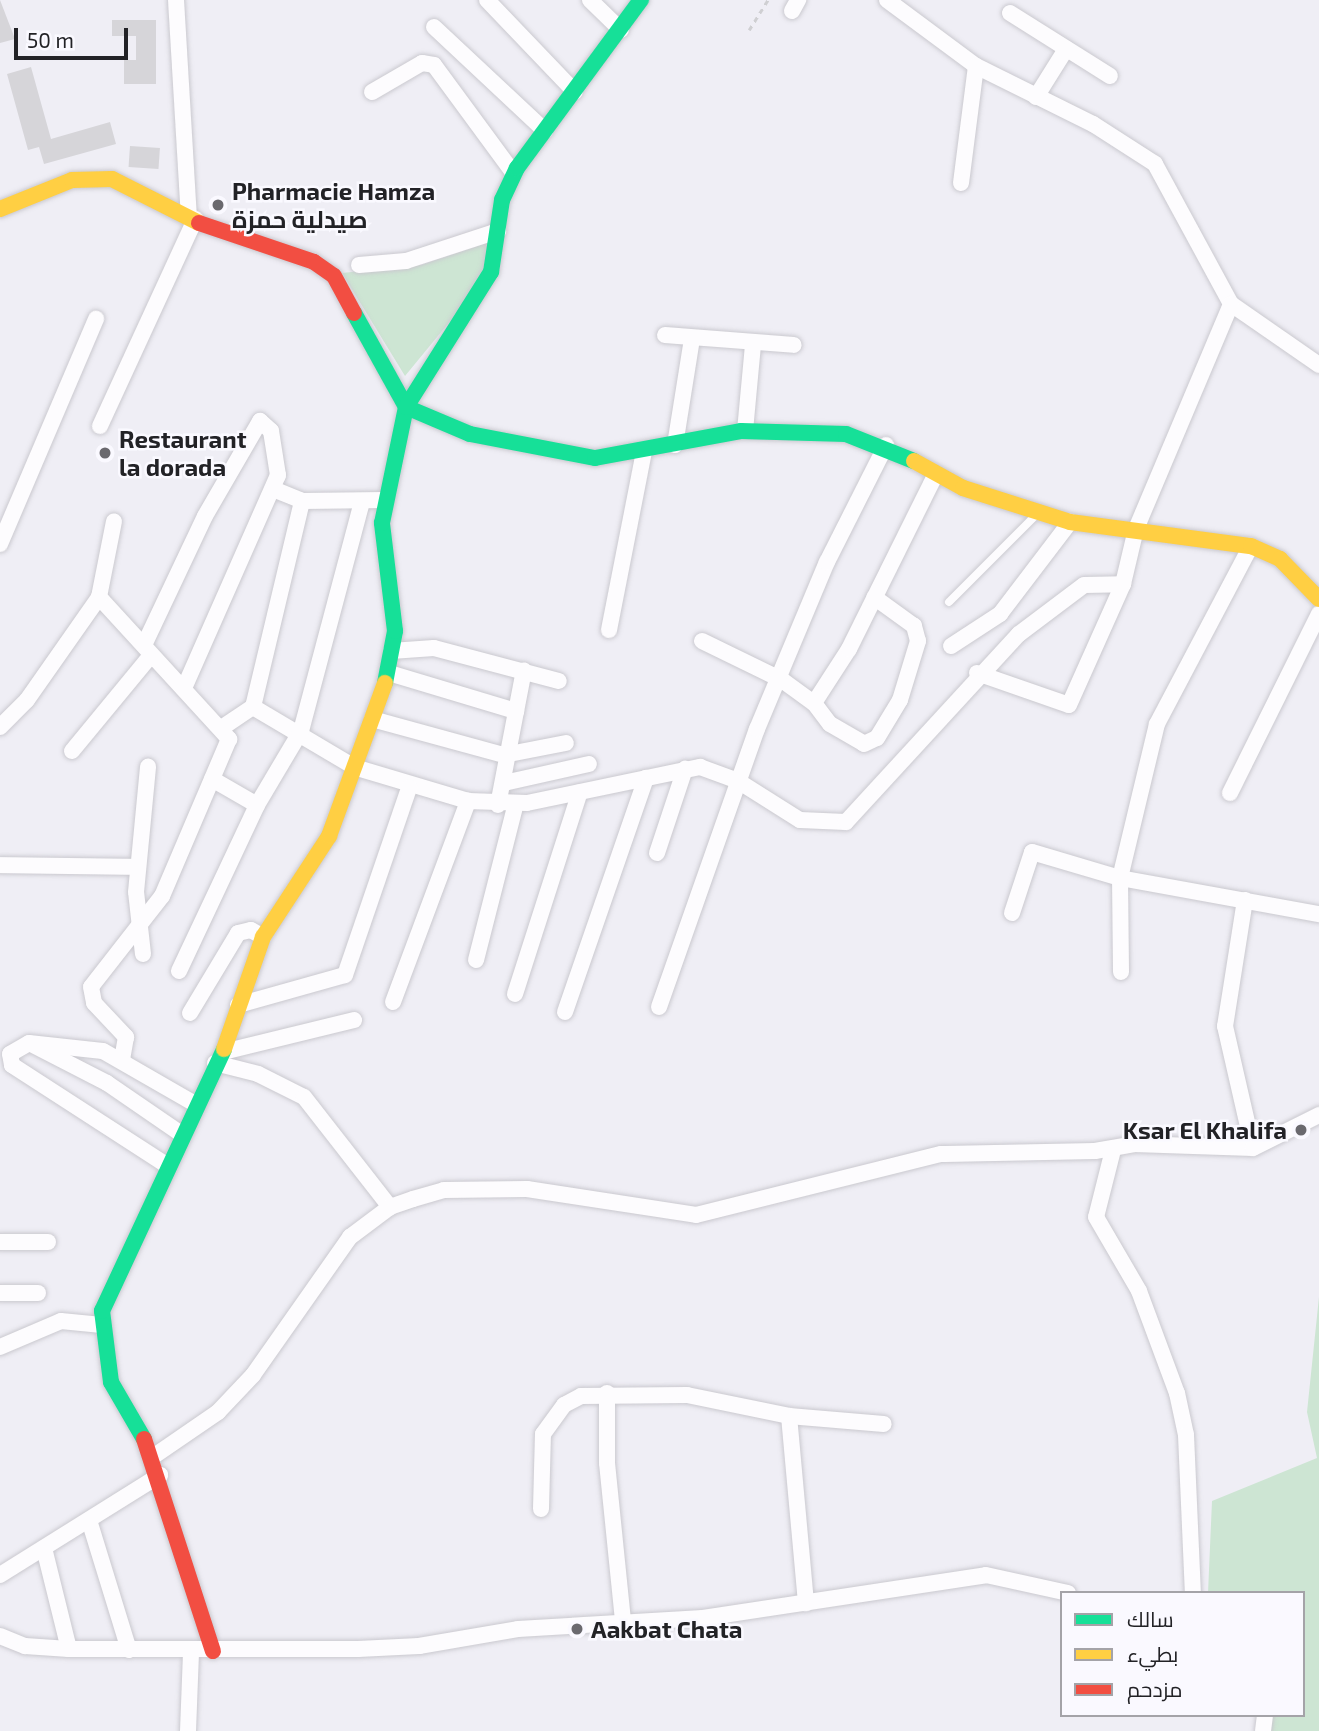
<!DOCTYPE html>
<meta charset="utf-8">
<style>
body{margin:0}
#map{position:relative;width:1319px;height:1731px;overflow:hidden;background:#efeef5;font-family:"Exo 2",Cairo,sans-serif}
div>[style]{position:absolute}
.green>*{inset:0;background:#cde5d3}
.building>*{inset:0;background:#d6d5d9;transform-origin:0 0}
.path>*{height:2.5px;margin-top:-1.25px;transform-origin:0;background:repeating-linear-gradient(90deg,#cfcfd2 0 5px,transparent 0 10px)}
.roads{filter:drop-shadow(0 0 2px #cac9cf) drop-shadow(0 0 2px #cac9cf)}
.lane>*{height:8px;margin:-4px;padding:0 4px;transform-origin:4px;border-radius:4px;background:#fdfcfe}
.street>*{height:16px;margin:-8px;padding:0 8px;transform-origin:8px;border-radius:8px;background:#fdfcfe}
.fast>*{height:16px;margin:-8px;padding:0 8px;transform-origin:8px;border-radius:8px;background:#16e098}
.slow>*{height:16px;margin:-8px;padding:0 8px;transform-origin:8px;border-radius:8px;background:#ffcf43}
.jam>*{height:16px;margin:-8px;padding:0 8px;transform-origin:8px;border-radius:8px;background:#f24e42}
.dots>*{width:19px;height:19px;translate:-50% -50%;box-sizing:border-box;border:4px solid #faf9ff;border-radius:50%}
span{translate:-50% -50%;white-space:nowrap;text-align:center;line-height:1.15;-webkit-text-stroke:5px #faf9ff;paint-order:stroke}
.poi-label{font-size:24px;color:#222226;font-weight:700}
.left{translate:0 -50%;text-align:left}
.right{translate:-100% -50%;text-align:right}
.legend{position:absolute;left:1060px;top:1591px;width:245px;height:126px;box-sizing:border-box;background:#faf9ff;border:2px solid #a4a3a8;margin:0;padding:9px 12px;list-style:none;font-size:21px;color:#222226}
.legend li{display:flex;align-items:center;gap:14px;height:35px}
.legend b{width:35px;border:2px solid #a4a3a8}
.scale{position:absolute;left:14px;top:28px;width:114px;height:32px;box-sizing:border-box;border:4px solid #222226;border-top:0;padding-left:9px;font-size:21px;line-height:24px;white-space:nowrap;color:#222226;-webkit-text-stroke:5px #faf9ff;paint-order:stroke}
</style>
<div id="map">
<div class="green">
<i style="clip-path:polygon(490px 242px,479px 286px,405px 376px,342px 273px,421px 265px)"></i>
<i style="clip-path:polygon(1319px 1297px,1319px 1731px,1270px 1731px,1268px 1715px,1303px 1715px,1303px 1593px,1208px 1593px,1212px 1501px,1317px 1458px,1307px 1412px)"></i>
</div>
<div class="building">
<i style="clip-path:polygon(0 0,15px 39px,0 43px)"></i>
<i style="clip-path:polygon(112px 20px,156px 20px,156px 84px,124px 84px,124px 60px,136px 60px,136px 36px,112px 36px)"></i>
<i style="clip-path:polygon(31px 67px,51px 139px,110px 122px,116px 144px,44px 164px,39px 147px,28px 150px,7px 74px)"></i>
<i style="left:130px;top:146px;width:30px;height:21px;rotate:4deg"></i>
</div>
<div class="path">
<i style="left:749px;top:30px;width:36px;rotate:-58deg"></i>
</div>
<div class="roads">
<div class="lane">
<i style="left:949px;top:602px;width:123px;rotate:-45deg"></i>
</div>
<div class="street">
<i style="left:176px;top:0;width:216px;rotate:86.6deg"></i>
<i style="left:487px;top:0;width:127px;rotate:46.3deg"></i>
<i style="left:590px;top:0;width:43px;rotate:44.1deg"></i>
<i style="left:887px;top:0;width:111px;rotate:36.6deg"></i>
<i style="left:976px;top:66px;width:131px;rotate:26.4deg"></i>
<i style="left:1093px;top:124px;width:74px;rotate:32.8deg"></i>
<i style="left:1155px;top:164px;width:159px;rotate:61.5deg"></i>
<i style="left:1231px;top:304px;width:107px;rotate:34.7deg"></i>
<i style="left:792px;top:11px;width:13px;rotate:-61deg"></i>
<i style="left:1010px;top:13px;width:118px;rotate:32.2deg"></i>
<i style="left:434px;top:27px;width:152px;rotate:43.1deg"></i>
<i style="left:372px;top:92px;width:58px;rotate:-30.1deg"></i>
<i style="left:422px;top:63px;width:12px;rotate:9deg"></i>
<i style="left:434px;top:65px;width:135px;rotate:53.7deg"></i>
<i style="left:1036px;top:97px;width:57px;rotate:-58deg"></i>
<i style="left:961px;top:183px;width:118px;rotate:-82.7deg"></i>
<i style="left:359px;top:265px;width:47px;rotate:-4.9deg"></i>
<i style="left:406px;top:261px;width:97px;rotate:-18.1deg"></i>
<i style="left:665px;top:335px;width:129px;rotate:4.4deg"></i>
<i style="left:100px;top:426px;width:228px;rotate:-65.3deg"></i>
<i style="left:745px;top:431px;width:87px;rotate:-84.7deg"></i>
<i style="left:675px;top:445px;width:107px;rotate:-80.9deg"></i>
<i style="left:273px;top:489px;width:31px;rotate:22deg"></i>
<i style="left:302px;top:501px;width:82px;rotate:-0.7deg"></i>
<i style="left:0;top:544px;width:245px;rotate:-66.9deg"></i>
<i style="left:99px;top:597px;width:193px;rotate:47.5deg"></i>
<i style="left:229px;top:739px;width:171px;rotate:113.1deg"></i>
<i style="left:162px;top:896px;width:115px;rotate:128deg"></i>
<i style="left:91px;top:987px;width:16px;rotate:79deg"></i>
<i style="left:94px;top:1003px;width:47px;rotate:46.7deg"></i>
<i style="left:126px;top:1037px;width:23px;rotate:100deg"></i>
<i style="left:609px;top:630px;width:181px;rotate:-78.9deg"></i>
<i style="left:702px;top:641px;width:89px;rotate:26deg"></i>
<i style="left:782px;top:680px;width:39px;rotate:36deg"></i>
<i style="left:814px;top:703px;width:26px;rotate:53deg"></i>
<i style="left:830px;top:724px;width:39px;rotate:30deg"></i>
<i style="left:864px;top:744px;width:14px;rotate:-25deg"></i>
<i style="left:877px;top:738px;width:44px;rotate:-58.8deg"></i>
<i style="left:900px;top:700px;width:62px;rotate:-73deg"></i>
<i style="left:918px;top:641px;width:16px;rotate:-105deg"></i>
<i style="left:914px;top:626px;width:49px;rotate:-144.1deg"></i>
<i style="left:145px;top:643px;width:140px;rotate:-64.7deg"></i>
<i style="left:205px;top:516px;width:110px;rotate:-59.9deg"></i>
<i style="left:260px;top:421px;width:15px;rotate:42deg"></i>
<i style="left:271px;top:431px;width:45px;rotate:81deg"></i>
<i style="left:278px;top:475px;width:233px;rotate:113.8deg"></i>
<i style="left:951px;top:646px;width:59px;rotate:-33.1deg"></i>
<i style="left:1000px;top:614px;width:116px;rotate:-52.7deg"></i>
<i style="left:391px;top:651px;width:43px;rotate:-4deg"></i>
<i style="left:434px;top:648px;width:129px;rotate:14.8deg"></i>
<i style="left:389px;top:673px;width:133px;rotate:16.7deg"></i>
<i style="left:977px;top:673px;width:97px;rotate:19.2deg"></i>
<i style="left:1069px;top:705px;width:133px;rotate:-65.9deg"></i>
<i style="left:814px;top:703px;width:64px;rotate:-57.1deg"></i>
<i style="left:849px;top:649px;width:195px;rotate:-63.6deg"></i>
<i style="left:253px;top:707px;width:212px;rotate:-76.6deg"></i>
<i style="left:372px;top:719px;width:137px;rotate:15.3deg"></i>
<i style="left:504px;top:755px;width:63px;rotate:-11deg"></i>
<i style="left:0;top:727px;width:38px;rotate:-45deg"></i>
<i style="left:27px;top:700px;width:126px;rotate:-55deg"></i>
<i style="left:99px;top:597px;width:77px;rotate:-78.8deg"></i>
<i style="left:223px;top:727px;width:36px;rotate:-34deg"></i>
<i style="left:253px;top:707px;width:117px;rotate:30.7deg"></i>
<i style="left:354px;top:767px;width:119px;rotate:16.6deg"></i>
<i style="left:468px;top:801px;width:59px;rotate:1.9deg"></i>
<i style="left:527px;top:803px;width:177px;rotate:-11.8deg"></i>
<i style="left:700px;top:767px;width:40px;rotate:20.2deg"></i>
<i style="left:738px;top:781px;width:73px;rotate:32.2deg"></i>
<i style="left:800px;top:820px;width:46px;rotate:2.5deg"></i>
<i style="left:846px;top:822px;width:255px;rotate:-47.4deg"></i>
<i style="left:1019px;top:634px;width:81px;rotate:-37deg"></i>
<i style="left:1084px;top:585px;width:39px;rotate:-1deg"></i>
<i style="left:1123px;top:584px;width:57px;rotate:-76.7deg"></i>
<i style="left:1136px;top:529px;width:244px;rotate:-67.1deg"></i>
<i style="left:72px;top:751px;width:124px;rotate:-50.5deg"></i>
<i style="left:212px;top:779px;width:52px;rotate:30deg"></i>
<i style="left:504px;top:783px;width:87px;rotate:-12.6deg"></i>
<i style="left:1230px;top:793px;width:200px;rotate:-63.6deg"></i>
<i style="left:498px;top:805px;width:137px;rotate:-79.1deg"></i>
<i style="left:657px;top:853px;width:89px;rotate:-71.6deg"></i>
<i style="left:0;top:865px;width:137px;rotate:0.8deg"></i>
<i style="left:1245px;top:900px;width:128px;rotate:99deg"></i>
<i style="left:1225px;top:1026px;width:125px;rotate:77.1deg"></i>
<i style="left:1012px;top:913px;width:64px;rotate:-71.8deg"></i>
<i style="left:1032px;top:852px;width:92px;rotate:16.5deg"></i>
<i style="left:1120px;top:878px;width:202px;rotate:10.3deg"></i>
<i style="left:143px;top:954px;width:62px;rotate:-96.4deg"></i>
<i style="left:136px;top:892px;width:126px;rotate:-84.5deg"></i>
<i style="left:476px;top:960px;width:162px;rotate:-75.7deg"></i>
<i style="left:179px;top:971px;width:183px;rotate:-64.8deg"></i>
<i style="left:257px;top:805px;width:86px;rotate:-59.3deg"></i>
<i style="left:301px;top:731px;width:238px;rotate:-75.1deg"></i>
<i style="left:1121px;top:972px;width:94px;rotate:-90.6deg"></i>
<i style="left:1120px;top:878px;width:158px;rotate:-76.5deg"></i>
<i style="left:1157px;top:724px;width:201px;rotate:-62.2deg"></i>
<i style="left:515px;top:994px;width:212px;rotate:-72.2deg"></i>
<i style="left:393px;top:1002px;width:215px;rotate:-69.5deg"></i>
<i style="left:238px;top:1005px;width:111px;rotate:-15.7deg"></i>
<i style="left:345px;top:975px;width:198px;rotate:-71.1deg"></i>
<i style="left:659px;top:1007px;width:295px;rotate:-70.6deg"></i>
<i style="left:757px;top:729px;width:181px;rotate:-67.3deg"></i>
<i style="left:827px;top:562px;width:131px;rotate:-63.2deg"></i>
<i style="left:565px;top:1012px;width:248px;rotate:-70.9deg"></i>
<i style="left:190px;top:1013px;width:93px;rotate:-59deg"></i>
<i style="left:238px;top:933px;width:13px;rotate:-13deg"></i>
<i style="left:251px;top:930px;width:14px;rotate:30deg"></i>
<i style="left:33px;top:1045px;width:83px;rotate:27.2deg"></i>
<i style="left:107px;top:1083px;width:93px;rotate:34.5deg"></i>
<i style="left:223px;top:1052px;width:135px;rotate:-13.7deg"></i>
<i style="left:215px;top:1063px;width:44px;rotate:14.3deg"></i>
<i style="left:258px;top:1074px;width:51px;rotate:26.6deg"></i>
<i style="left:304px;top:1097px;width:140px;rotate:52deg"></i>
<i style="left:1113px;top:1150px;width:69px;rotate:104.2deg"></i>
<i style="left:1096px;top:1217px;width:86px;rotate:59.8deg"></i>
<i style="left:1139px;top:1291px;width:109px;rotate:69.6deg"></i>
<i style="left:1177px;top:1393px;width:43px;rotate:77.9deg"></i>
<i style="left:1186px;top:1435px;width:158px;rotate:87.5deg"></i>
<i style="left:168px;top:1166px;width:186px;rotate:-147.1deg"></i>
<i style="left:12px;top:1065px;width:11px;rotate:-100deg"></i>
<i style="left:10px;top:1054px;width:22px;rotate:-30deg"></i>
<i style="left:29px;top:1043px;width:74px;rotate:6.2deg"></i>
<i style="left:103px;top:1051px;width:108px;rotate:29.9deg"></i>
<i style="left:0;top:1242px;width:48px"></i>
<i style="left:0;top:1293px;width:38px"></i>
<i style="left:0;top:1347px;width:66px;rotate:-23.1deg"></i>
<i style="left:61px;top:1321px;width:41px;rotate:5.6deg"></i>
<i style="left:607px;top:1393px;width:70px;rotate:90deg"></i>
<i style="left:607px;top:1463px;width:159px;rotate:84.2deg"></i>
<i style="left:789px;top:1416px;width:188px;rotate:84.8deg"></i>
<i style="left:154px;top:1456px;width:78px;rotate:-34.5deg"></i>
<i style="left:218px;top:1412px;width:51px;rotate:-46.6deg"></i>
<i style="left:253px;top:1375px;width:169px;rotate:-54.9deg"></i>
<i style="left:350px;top:1237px;width:50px;rotate:-36.9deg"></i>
<i style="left:390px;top:1207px;width:24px;rotate:-19deg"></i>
<i style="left:413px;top:1199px;width:32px;rotate:-16deg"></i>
<i style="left:444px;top:1190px;width:83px;rotate:-0.7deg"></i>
<i style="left:527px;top:1189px;width:171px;rotate:8.7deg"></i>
<i style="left:696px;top:1215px;width:252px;rotate:-14deg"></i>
<i style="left:941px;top:1154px;width:154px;rotate:-1.1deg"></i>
<i style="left:1095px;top:1151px;width:40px;rotate:-10deg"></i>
<i style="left:1134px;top:1144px;width:119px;rotate:1.9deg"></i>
<i style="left:1253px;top:1148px;width:74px;rotate:-26.6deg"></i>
<i style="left:541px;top:1509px;width:75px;rotate:-88.5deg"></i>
<i style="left:543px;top:1434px;width:36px;rotate:-54deg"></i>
<i style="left:564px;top:1405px;width:19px;rotate:-28deg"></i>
<i style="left:581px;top:1396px;width:106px;rotate:-0.5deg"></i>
<i style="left:687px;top:1395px;width:104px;rotate:11.6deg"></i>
<i style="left:789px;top:1416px;width:95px;rotate:4.8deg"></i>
<i style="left:89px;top:1520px;width:136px;rotate:72.9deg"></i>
<i style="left:44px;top:1548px;width:104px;rotate:76.1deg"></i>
<i style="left:0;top:1575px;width:189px;rotate:-32deg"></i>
<i style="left:0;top:1636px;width:27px;rotate:22deg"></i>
<i style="left:25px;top:1646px;width:44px;rotate:3.9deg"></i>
<i style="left:69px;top:1649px;width:289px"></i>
<i style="left:358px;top:1649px;width:61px;rotate:-2.8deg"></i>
<i style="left:419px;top:1646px;width:100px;rotate:-9.7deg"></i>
<i style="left:518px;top:1629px;width:185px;rotate:-3.4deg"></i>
<i style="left:703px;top:1618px;width:286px;rotate:-8.6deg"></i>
<i style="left:986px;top:1575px;width:84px;rotate:12.4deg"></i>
<i style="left:188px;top:1731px;width:78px;rotate:-87.8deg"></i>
<i style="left:1263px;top:1731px;width:16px;rotate:-83deg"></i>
</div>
<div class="fast">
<i style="left:354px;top:313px;width:107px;rotate:61deg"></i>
<i style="left:406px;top:407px;width:69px;rotate:22.9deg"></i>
<i style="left:470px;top:434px;width:127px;rotate:10.9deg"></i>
<i style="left:595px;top:458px;width:148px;rotate:-10.5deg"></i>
<i style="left:741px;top:431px;width:105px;rotate:1.6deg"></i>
<i style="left:846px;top:434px;width:73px;rotate:21.7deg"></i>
<i style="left:385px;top:683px;width:53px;rotate:-79.1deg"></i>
<i style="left:395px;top:631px;width:109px;rotate:-96.9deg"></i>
<i style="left:382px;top:523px;width:118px;rotate:-78.3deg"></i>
<i style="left:406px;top:407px;width:160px;rotate:-57.8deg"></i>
<i style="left:491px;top:272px;width:73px;rotate:-81.3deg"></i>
<i style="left:502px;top:200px;width:35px;rotate:-65deg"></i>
<i style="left:517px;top:168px;width:209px;rotate:-53.6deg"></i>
<i style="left:144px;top:1439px;width:66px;rotate:-120.1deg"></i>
<i style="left:111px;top:1382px;width:72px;rotate:-97.2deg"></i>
<i style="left:102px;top:1311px;width:289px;rotate:-65deg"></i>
</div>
<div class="slow">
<i style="left:0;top:209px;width:78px;rotate:-21.9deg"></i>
<i style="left:72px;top:180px;width:40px;rotate:-1.4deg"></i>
<i style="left:112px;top:179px;width:97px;rotate:26.8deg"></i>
<i style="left:914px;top:461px;width:56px;rotate:28.9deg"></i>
<i style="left:963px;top:488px;width:112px;rotate:17.6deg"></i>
<i style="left:1070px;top:522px;width:183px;rotate:7.6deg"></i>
<i style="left:1251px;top:546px;width:32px;rotate:24deg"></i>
<i style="left:1280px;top:559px;width:56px;rotate:45.7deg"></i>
<i style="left:224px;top:1049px;width:119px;rotate:-70.8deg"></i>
<i style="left:263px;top:937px;width:121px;rotate:-56.8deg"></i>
<i style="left:329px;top:836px;width:163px;rotate:-69.9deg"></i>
</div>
<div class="jam">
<i style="left:199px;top:223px;width:121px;rotate:18.7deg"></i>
<i style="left:314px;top:262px;width:24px;rotate:35deg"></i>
<i style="left:334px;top:276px;width:42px;rotate:61.6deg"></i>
<i style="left:144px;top:1439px;width:223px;rotate:72deg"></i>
</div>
</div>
<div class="dots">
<i style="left:218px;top:205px;background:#6a696e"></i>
<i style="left:105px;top:453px;background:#6a696e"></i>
<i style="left:1301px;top:1130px;background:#6a696e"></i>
<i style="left:577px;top:1629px;background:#6a696e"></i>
</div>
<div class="poi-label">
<span class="left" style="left:232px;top:205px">Pharmacie Hamza<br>صيدلية حمزة</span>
<span class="left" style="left:119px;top:453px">Restaurant<br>la dorada</span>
<span class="right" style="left:1287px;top:1130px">Ksar El Khalifa</span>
<span class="left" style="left:591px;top:1629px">Aakbat Chata</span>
</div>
<ul class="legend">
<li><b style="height:9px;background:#16e098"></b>سالك</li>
<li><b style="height:9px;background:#ffcf43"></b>بطيء</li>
<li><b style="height:9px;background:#f24e42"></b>مزدحم</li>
</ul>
<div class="scale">50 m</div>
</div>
